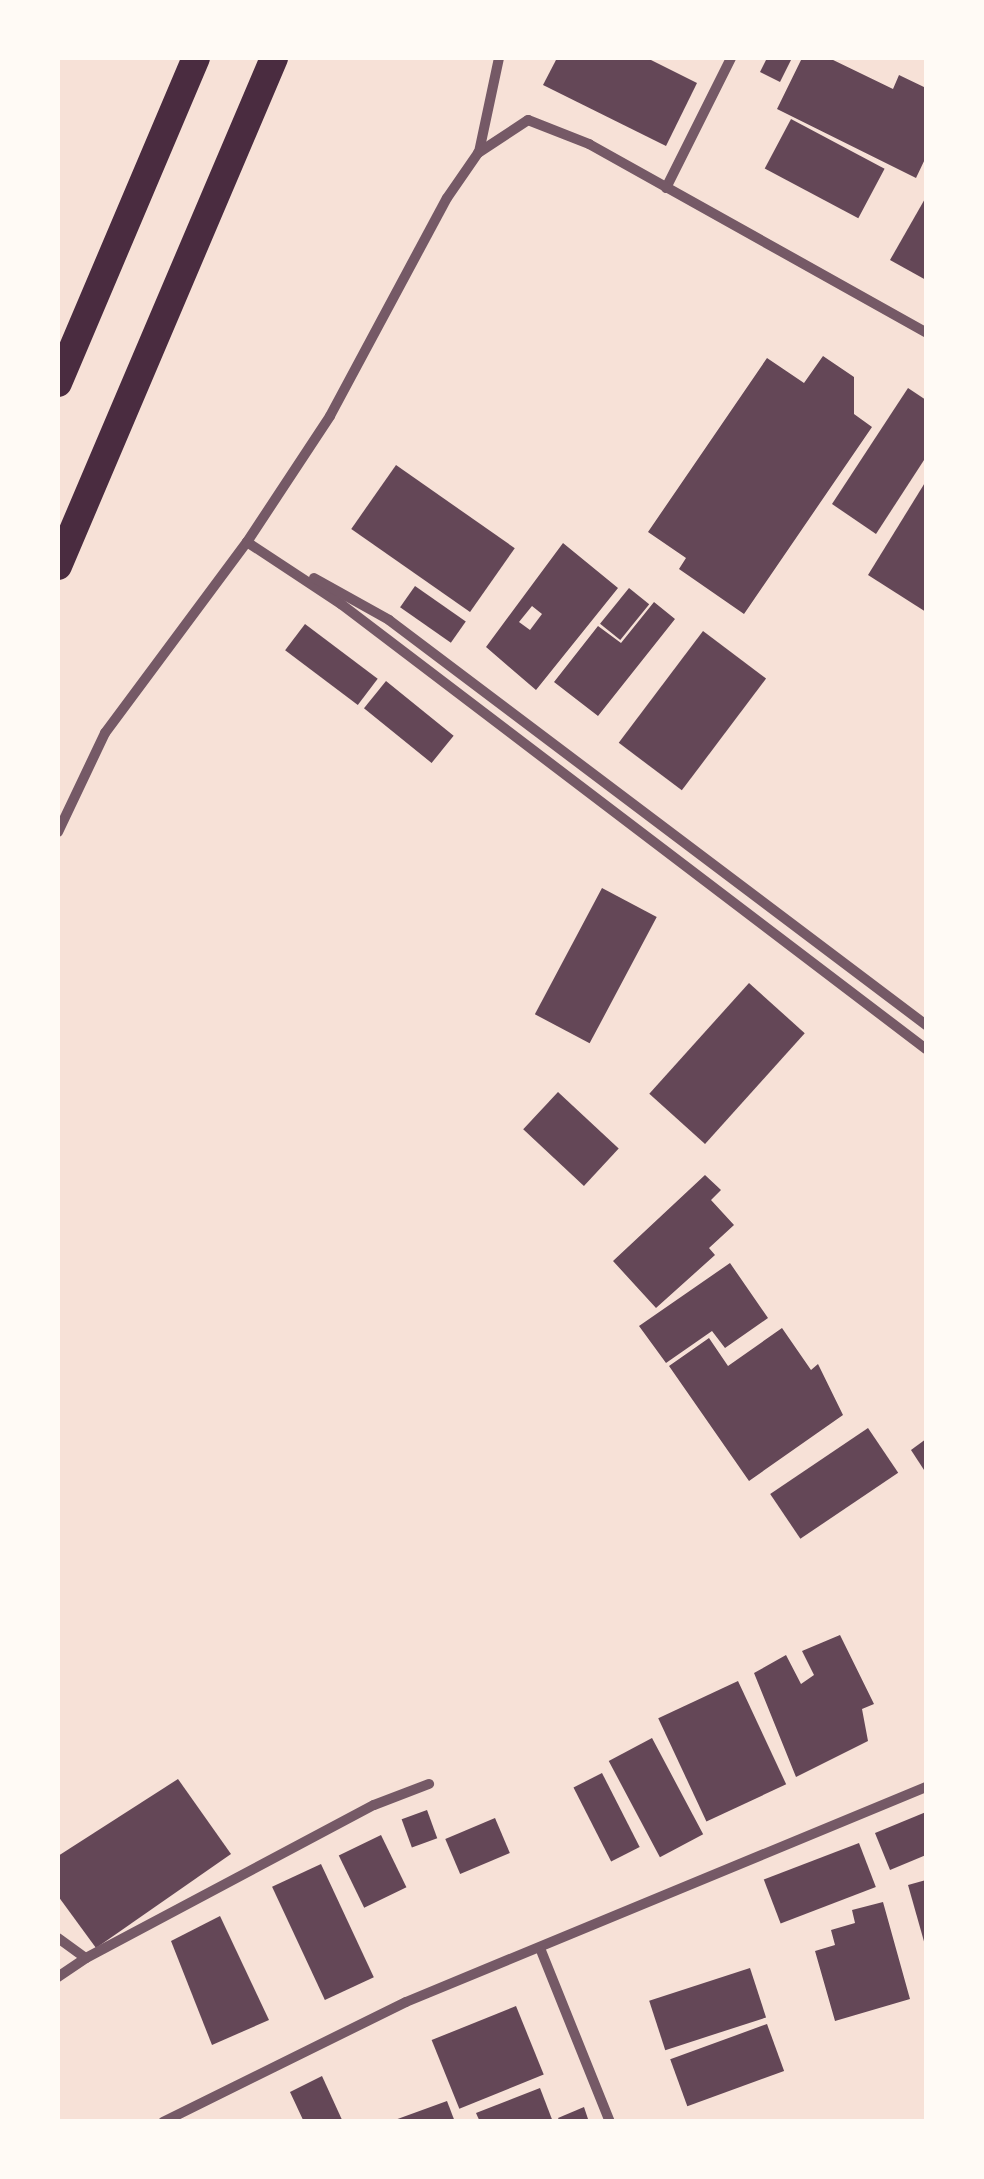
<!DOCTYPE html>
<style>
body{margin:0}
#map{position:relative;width:984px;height:2179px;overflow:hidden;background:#f7e1d7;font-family:"Fira Sans Condensed",sans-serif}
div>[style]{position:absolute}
.building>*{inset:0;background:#644757;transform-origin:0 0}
.minor>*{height:10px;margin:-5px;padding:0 5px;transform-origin:5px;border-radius:5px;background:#755966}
.trunk>*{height:28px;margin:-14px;padding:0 14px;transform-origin:14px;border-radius:14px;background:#4a2c40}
span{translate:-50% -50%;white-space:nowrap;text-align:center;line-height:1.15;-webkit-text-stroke:8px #fffaf5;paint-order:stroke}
.frame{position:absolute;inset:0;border:60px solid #fffaf5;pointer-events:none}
</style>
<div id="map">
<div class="building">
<i style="clip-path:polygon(557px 58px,647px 58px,697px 83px,666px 146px,543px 85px)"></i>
<i style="clip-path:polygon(767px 58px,792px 58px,780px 82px,760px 72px)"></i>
<i style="clip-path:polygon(802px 58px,829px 58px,893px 89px,899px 75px,926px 88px,926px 157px,916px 178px,777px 109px)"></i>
<i style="left:791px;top:119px;width:106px;height:56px;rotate:28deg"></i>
<i style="clip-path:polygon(926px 197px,926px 280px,890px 260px)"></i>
<i style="clip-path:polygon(823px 356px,854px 377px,854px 414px,872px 427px,744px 614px,679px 569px,686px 558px,648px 532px,767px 358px,804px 383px)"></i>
<i style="clip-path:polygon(908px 388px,926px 400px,926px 457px,876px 534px,832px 504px)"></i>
<i style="left:396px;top:465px;width:145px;height:78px;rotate:35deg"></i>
<i style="clip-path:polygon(926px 481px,926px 612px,868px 575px)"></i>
<i style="clip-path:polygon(evenodd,563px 543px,618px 588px,536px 690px,486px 647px,563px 543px,532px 606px,542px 614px,530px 630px,519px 622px,532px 606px)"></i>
<i style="left:415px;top:586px;width:62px;height:26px;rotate:35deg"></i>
<i style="left:629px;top:588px;width:26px;height:46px;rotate:39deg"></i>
<i style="clip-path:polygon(654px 602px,675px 619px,598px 716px,554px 682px,598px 626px,621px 643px)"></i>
<i style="left:305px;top:624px;width:91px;height:33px;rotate:37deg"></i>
<i style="left:703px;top:631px;width:79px;height:140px;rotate:37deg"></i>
<i style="left:386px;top:681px;width:87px;height:35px;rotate:39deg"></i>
<i style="left:602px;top:888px;width:62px;height:143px;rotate:28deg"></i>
<i style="left:749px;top:983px;width:75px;height:149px;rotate:42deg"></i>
<i style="left:558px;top:1092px;width:83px;height:51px;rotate:43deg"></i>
<i style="clip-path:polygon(705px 1175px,721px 1190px,711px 1200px,734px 1225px,709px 1248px,715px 1255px,656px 1308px,613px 1261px)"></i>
<i style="clip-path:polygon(730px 1263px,768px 1318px,725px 1348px,712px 1331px,666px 1363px,639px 1326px)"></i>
<i style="clip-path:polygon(782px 1328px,811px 1370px,818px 1364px,843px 1415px,749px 1481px,669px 1366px,709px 1338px,728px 1366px)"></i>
<i style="left:868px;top:1428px;width:54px;height:118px;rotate:56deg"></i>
<i style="clip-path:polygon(926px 1439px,926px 1473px,911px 1450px)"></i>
<i style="clip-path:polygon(840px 1635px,874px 1704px,862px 1709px,868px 1741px,796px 1777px,754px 1673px,786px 1655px,801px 1684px,814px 1675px,802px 1651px)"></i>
<i style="left:738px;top:1681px;width:114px;height:88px;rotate:65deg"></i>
<i style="left:652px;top:1738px;width:109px;height:49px;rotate:62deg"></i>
<i style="left:602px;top:1773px;width:83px;height:32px;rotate:63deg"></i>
<i style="clip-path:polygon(178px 1779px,231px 1854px,96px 1948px,58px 1896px,58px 1856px)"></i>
<i style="left:427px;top:1810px;width:30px;height:27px;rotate:70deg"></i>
<i style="clip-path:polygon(926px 1812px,926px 1855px,890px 1870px,875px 1833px)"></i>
<i style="left:495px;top:1818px;width:38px;height:54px;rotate:67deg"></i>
<i style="left:381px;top:1835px;width:58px;height:47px;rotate:64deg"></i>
<i style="left:859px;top:1843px;width:47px;height:102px;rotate:69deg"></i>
<i style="left:321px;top:1864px;width:125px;height:54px;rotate:65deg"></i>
<i style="clip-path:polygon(926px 1880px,926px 1945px,925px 1945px,908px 1885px)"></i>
<i style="clip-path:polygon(883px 1902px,910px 1999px,835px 2021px,815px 1951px,835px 1945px,831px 1930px,855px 1923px,852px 1910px)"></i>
<i style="clip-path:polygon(220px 1916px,269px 2020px,212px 2045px,171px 1941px)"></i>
<i style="left:750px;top:1968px;width:52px;height:106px;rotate:72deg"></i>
<i style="left:516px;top:2006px;width:74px;height:91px;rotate:68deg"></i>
<i style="left:767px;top:2024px;width:50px;height:103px;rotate:70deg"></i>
<i style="clip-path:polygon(322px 2076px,343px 2122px,304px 2122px,290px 2092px)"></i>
<i style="clip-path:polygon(540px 2088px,553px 2122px,480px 2122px,476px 2113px)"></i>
<i style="clip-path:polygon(447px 2101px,455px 2122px,392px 2122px,392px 2121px)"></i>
<i style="clip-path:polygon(584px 2107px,589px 2122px,560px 2122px,558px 2118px)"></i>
</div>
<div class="minor">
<i style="left:479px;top:152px;width:96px;rotate:-78deg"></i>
<i style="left:666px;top:188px;width:145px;rotate:-63.4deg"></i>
<i style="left:247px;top:542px;width:113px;rotate:33.4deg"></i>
<i style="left:341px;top:604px;width:735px;rotate:37.26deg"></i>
<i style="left:314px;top:578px;width:86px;rotate:29.2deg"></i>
<i style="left:389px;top:620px;width:673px;rotate:37.02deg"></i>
<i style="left:58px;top:832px;width:110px;rotate:-64.6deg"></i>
<i style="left:105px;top:733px;width:238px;rotate:-53.4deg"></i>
<i style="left:247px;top:542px;width:151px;rotate:-56.6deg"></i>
<i style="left:330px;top:416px;width:247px;rotate:-61.8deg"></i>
<i style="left:447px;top:198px;width:55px;rotate:-55.4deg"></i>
<i style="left:478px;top:153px;width:60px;rotate:-33.4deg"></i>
<i style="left:528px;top:120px;width:66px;rotate:21.5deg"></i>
<i style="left:589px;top:144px;width:386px;rotate:29.2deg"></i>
<i style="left:58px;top:1938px;width:34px;rotate:36deg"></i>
<i style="left:86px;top:1958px;width:34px;rotate:146deg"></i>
<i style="left:540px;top:1948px;width:188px;rotate:68.1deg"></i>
<i style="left:86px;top:1958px;width:326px;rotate:-28deg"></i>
<i style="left:374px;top:1805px;width:59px;rotate:-20.9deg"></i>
<i style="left:163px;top:2122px;width:271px;rotate:-26.3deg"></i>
<i style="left:406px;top:2002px;width:563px;rotate:-22.46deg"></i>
</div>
<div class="trunk">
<i style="left:58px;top:383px;width:353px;rotate:-67deg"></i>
<i style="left:58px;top:566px;width:552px;rotate:-66.96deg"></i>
</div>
<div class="frame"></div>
</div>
